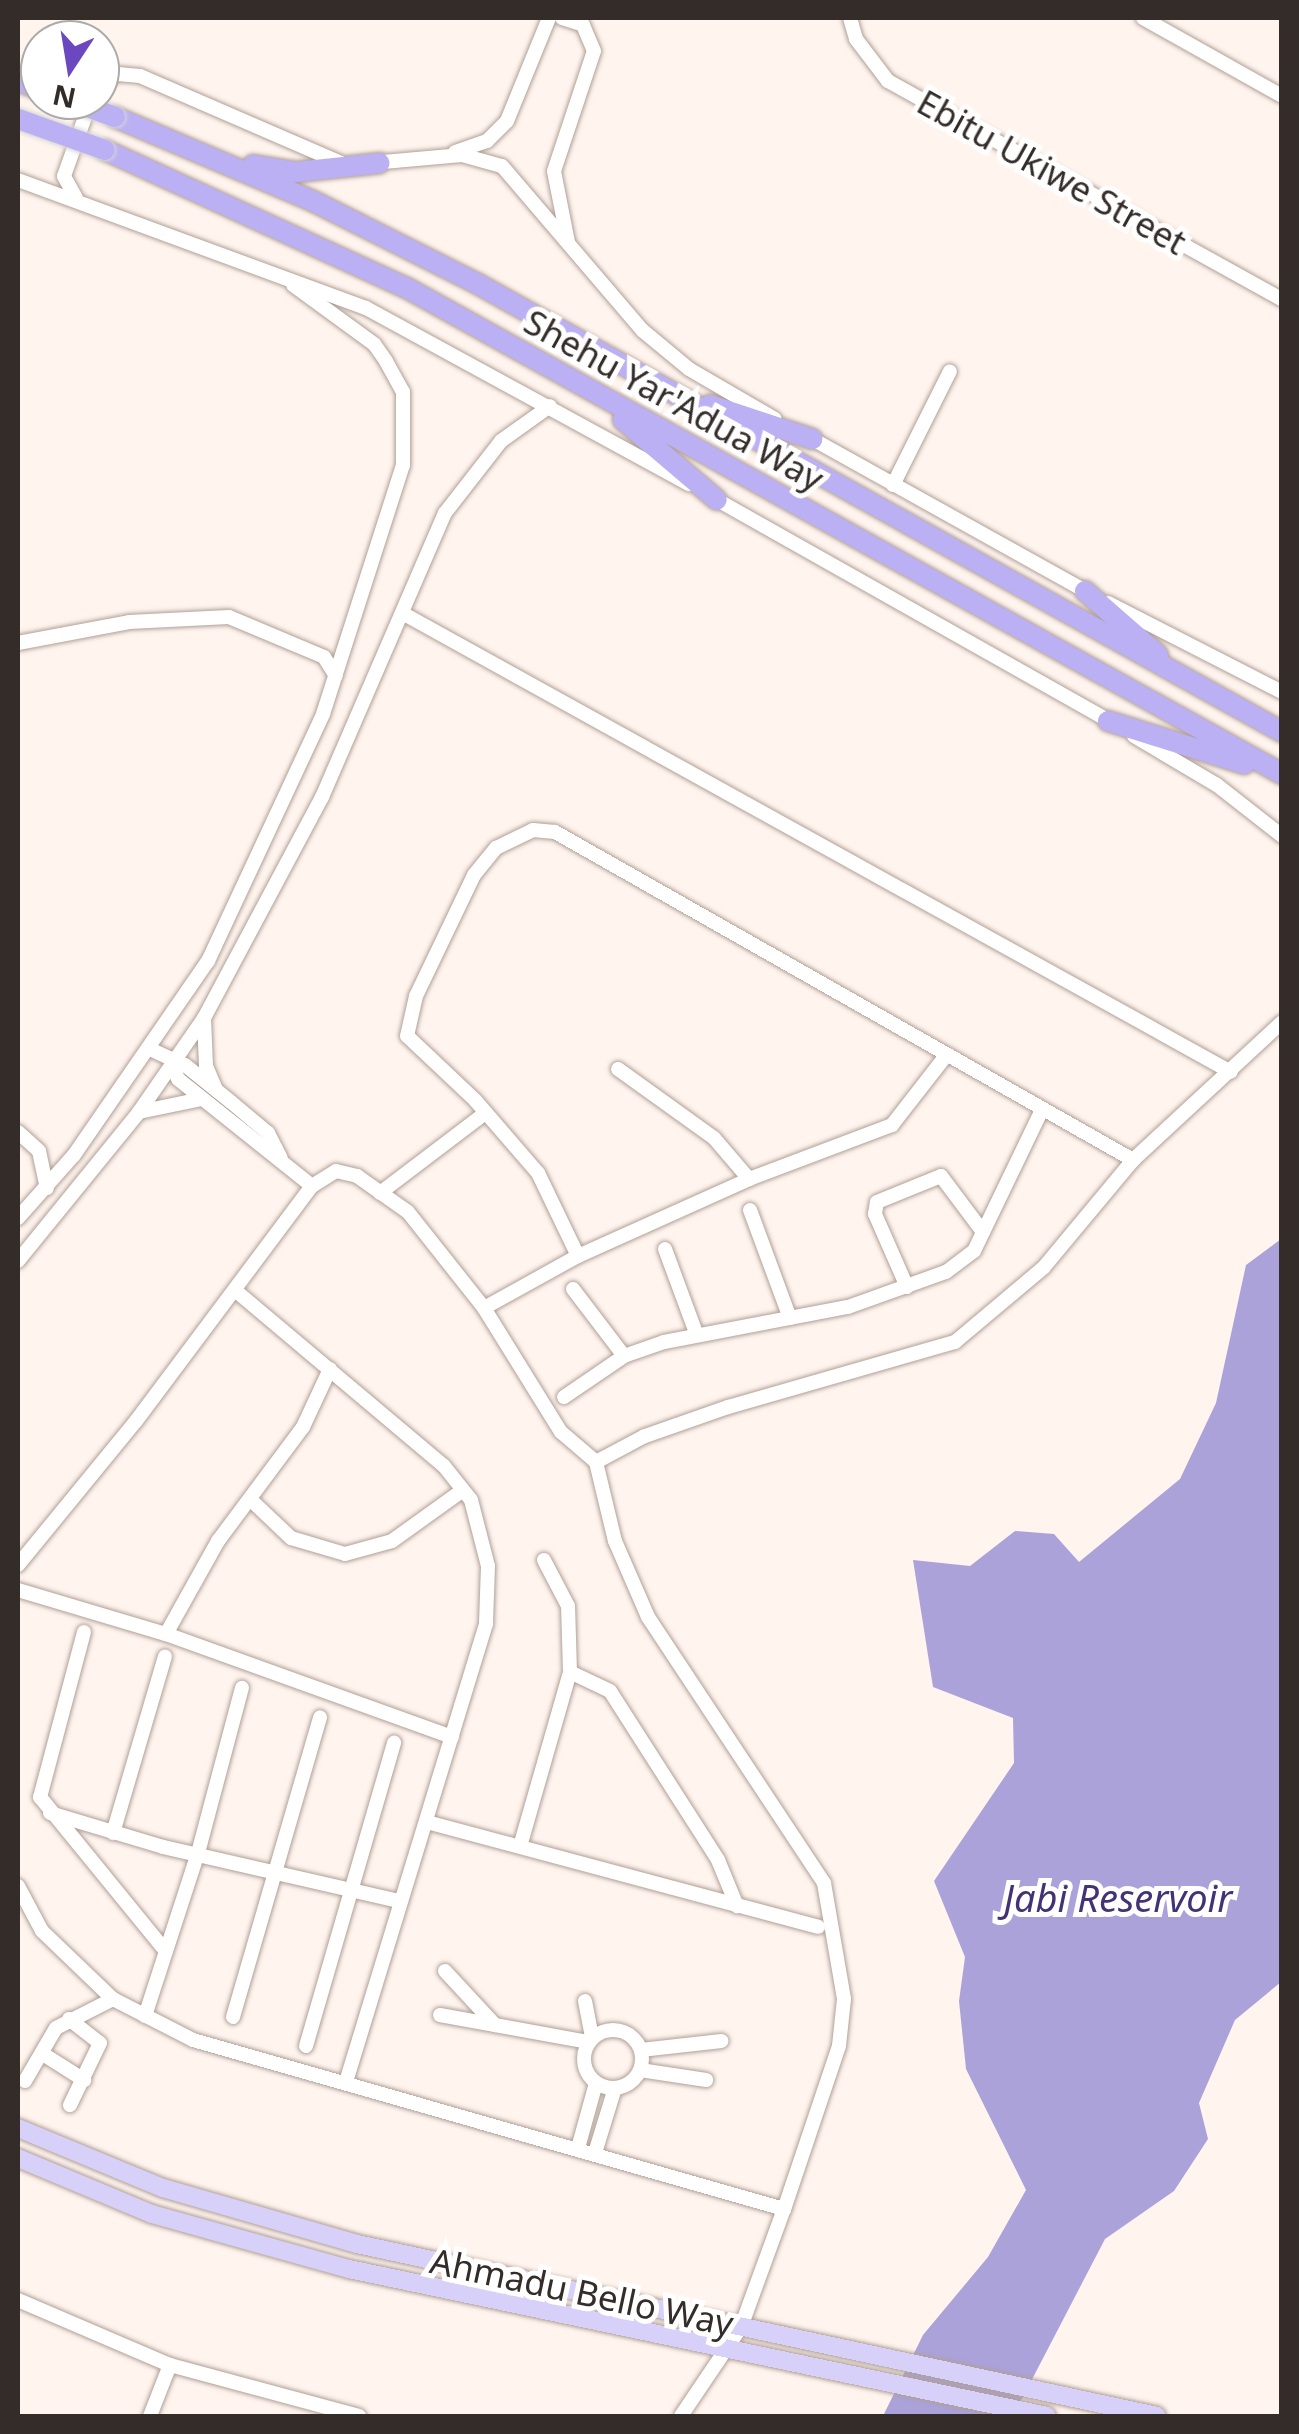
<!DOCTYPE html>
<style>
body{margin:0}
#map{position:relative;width:1299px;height:2434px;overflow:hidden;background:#fff4ee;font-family:"Noto Sans",sans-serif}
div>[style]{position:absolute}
.water>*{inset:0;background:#aba2da}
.roads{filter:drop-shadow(0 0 2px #b0a096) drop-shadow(0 0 2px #b0a096)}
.minor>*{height:14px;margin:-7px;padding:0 7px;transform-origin:7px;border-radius:7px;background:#fff}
.minor>.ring{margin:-7px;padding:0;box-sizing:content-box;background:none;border:14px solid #fff;border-radius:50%}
.major>*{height:18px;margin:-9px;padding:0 9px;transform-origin:9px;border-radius:9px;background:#d7d0f9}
.highway>*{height:20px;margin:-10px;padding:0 10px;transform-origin:10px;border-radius:10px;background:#bcb0f5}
.bridges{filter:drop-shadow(0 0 2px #d6d5d4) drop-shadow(0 0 2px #d6d5d4)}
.highway-bridge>*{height:20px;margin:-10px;padding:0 10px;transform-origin:10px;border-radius:10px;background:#bcb0f5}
span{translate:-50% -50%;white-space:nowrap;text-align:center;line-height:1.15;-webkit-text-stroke:10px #fff;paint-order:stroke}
.street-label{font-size:35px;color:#332c28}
.water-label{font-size:38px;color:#443276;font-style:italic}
.frame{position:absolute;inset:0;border:20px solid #332c28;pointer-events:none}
.north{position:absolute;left:20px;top:20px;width:100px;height:100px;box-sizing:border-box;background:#fff;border:2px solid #adaba9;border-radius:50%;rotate:192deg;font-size:28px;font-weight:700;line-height:40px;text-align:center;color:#332c28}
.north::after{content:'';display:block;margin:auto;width:35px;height:45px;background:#6b48c0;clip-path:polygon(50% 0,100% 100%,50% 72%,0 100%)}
</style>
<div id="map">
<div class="water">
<i style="clip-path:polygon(1281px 1239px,1281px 1982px,1235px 2020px,1199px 2103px,1208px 2139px,1174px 2191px,1105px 2239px,1013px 2416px,883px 2416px,923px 2335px,988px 2257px,1026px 2190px,966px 2069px,959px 2001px,965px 1957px,934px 1881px,1014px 1763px,1013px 1718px,933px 1687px,913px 1560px,970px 1566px,1015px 1531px,1054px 1534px,1079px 1562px,1180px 1479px,1216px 1403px,1246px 1265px)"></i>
</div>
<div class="roads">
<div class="minor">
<i style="left:562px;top:18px;width:22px;rotate:18deg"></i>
<i style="left:850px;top:18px;width:22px;rotate:74deg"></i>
<i style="left:856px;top:39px;width:53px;rotate:52.7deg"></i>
<i style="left:888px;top:81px;width:450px;rotate:29deg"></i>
<i style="left:1143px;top:18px;width:159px;rotate:29.3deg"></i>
<i style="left:100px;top:83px;width:20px;rotate:-27deg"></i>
<i style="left:118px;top:74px;width:22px;rotate:5deg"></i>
<i style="left:140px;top:76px;width:219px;rotate:23.4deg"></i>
<i style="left:455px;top:152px;width:34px;rotate:-19deg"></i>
<i style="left:487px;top:141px;width:28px;rotate:-45deg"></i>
<i style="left:507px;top:121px;width:111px;rotate:-67.8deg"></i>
<i style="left:372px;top:163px;width:90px;rotate:-5.1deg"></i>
<i style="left:462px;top:155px;width:41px;rotate:15.4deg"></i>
<i style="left:502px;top:166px;width:216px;rotate:49.5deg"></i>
<i style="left:642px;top:330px;width:61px;rotate:39.7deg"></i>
<i style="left:689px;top:369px;width:99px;rotate:30.2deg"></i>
<i style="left:18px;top:180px;width:371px;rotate:20.2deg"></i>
<i style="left:366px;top:308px;width:368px;rotate:28.6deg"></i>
<i style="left:76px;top:198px;width:25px;rotate:-119deg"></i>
<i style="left:64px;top:176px;width:81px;rotate:-70.4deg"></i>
<i style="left:568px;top:242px;width:72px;rotate:-101.2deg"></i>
<i style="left:554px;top:171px;width:126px;rotate:-71.6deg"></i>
<i style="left:594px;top:51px;width:28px;rotate:-113deg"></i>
<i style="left:807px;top:436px;width:323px;rotate:29.1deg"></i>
<i style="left:893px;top:485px;width:127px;rotate:-63.4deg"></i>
<i style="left:712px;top:497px;width:464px;rotate:29.4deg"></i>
<i style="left:1108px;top:603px;width:195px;rotate:27.1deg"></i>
<i style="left:404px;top:614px;width:945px;rotate:28.98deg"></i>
<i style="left:18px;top:643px;width:113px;rotate:-10.7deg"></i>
<i style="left:129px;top:622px;width:100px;rotate:-2.9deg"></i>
<i style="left:229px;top:617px;width:103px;rotate:22.8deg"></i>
<i style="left:324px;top:657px;width:22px;rotate:58deg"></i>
<i style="left:1134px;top:736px;width:96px;rotate:30.6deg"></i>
<i style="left:1217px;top:785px;width:83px;rotate:38.1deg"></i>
<i style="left:204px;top:1018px;width:48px;rotate:87.6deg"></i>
<i style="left:206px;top:1066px;width:26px;rotate:67deg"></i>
<i style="left:150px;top:1049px;width:38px;rotate:25deg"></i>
<i style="left:185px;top:1065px;width:59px;rotate:38.8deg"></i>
<i style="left:231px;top:1102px;width:48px;rotate:40deg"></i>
<i style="left:268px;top:1133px;width:28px;rotate:63deg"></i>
<i style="left:618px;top:1069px;width:118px;rotate:35.7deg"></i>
<i style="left:714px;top:1138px;width:54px;rotate:49.5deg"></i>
<i style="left:139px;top:1112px;width:63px;rotate:-11.8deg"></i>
<i style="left:18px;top:1132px;width:28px;rotate:42deg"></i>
<i style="left:39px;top:1151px;width:38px;rotate:78deg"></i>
<i style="left:312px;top:1186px;width:28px;rotate:-32deg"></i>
<i style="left:336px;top:1171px;width:22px;rotate:13deg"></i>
<i style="left:357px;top:1176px;width:62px;rotate:35.2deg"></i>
<i style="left:408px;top:1212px;width:122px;rotate:51.6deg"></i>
<i style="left:484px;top:1308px;width:146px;rotate:58.2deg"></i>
<i style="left:561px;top:1432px;width:46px;rotate:40.6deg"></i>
<i style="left:596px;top:1462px;width:81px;rotate:76.5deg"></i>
<i style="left:615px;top:1541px;width:83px;rotate:66.5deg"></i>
<i style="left:648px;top:1617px;width:319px;rotate:56.5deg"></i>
<i style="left:824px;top:1883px;width:118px;rotate:80.2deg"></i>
<i style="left:844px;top:1999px;width:47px;rotate:96.1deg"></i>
<i style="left:839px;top:2046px;width:172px;rotate:108.6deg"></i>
<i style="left:380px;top:1193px;width:131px;rotate:-37.2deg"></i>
<i style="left:750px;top:1210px;width:115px;rotate:69.7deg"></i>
<i style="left:18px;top:1218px;width:84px;rotate:-48.4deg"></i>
<i style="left:74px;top:1155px;width:236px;rotate:-55.4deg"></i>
<i style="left:208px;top:961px;width:272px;rotate:-65deg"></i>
<i style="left:323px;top:714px;width:262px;rotate:-72.2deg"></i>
<i style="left:403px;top:465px;width:73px;rotate:-90deg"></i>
<i style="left:403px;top:392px;width:35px;rotate:-119deg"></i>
<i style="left:386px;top:361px;width:21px;rotate:-125deg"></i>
<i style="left:374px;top:344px;width:100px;rotate:-143.9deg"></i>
<i style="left:665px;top:1249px;width:90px;rotate:69.7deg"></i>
<i style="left:578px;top:1256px;width:92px;rotate:-115.7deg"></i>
<i style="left:538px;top:1173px;width:96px;rotate:-130.8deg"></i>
<i style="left:475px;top:1100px;width:93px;rotate:-136.7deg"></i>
<i style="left:407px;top:1036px;width:41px;rotate:-77.3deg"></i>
<i style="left:416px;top:996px;width:134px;rotate:-64.4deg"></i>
<i style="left:474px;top:875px;width:35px;rotate:-51deg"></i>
<i style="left:496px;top:848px;width:41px;rotate:-25.9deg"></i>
<i style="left:533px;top:830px;width:22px;rotate:5deg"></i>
<i style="left:555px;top:832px;width:665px;rotate:29.57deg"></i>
<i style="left:18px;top:1261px;width:192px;rotate:-50.9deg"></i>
<i style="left:139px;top:1112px;width:114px;rotate:-55.3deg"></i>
<i style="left:204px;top:1018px;width:251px;rotate:-61.9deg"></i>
<i style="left:322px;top:797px;width:309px;rotate:-66.6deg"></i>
<i style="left:445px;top:513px;width:91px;rotate:-52.1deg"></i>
<i style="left:501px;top:441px;width:60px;rotate:-35.5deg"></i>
<i style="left:907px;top:1287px;width:80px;rotate:-113.7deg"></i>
<i style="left:875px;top:1214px;width:12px;rotate:-81deg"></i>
<i style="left:877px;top:1202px;width:69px;rotate:-22.1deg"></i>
<i style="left:941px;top:1176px;width:70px;rotate:53.1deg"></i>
<i style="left:573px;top:1289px;width:84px;rotate:52.7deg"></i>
<i style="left:236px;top:1291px;width:272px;rotate:40.1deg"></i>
<i style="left:444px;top:1466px;width:43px;rotate:51.5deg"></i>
<i style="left:471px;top:1500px;width:68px;rotate:75.6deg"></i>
<i style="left:488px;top:1566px;width:58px;rotate:92deg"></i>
<i style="left:486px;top:1624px;width:478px;rotate:107deg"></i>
<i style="left:484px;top:1308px;width:107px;rotate:-29deg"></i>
<i style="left:578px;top:1256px;width:188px;rotate:-24.2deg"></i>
<i style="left:749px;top:1179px;width:153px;rotate:-20.7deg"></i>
<i style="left:892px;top:1125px;width:86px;rotate:-52.1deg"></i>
<i style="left:564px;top:1397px;width:73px;rotate:-34.3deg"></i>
<i style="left:624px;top:1356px;width:42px;rotate:-19.3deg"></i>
<i style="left:664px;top:1342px;width:187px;rotate:-10.8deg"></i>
<i style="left:848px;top:1307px;width:104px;rotate:-19.7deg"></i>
<i style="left:946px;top:1272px;width:35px;rotate:-37deg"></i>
<i style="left:974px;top:1251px;width:157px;rotate:-64.3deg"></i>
<i style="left:596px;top:1462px;width:55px;rotate:-28deg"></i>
<i style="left:645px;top:1436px;width:88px;rotate:-19.3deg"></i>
<i style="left:728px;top:1407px;width:236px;rotate:-16deg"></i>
<i style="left:955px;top:1342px;width:116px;rotate:-40.1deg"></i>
<i style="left:1044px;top:1267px;width:139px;rotate:-50.2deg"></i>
<i style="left:1133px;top:1160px;width:203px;rotate:-42.8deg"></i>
<i style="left:252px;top:1501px;width:54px;rotate:43.5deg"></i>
<i style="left:291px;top:1538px;width:56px;rotate:16.5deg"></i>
<i style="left:345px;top:1554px;width:49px;rotate:-15.5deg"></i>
<i style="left:392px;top:1541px;width:87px;rotate:-35.7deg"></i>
<i style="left:18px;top:1565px;width:186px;rotate:-50.7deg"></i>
<i style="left:136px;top:1421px;width:294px;rotate:-53.2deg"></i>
<i style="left:312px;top:1186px;width:171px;rotate:-141.4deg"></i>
<i style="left:178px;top:1079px;width:16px;rotate:-112deg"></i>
<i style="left:18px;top:1590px;width:154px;rotate:16.6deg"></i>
<i style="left:166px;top:1634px;width:304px;rotate:19.8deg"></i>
<i style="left:84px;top:1632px;width:171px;rotate:104.9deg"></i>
<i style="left:40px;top:1797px;width:196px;rotate:50.8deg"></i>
<i style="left:166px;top:1634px;width:107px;rotate:-60.8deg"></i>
<i style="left:218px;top:1541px;width:142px;rotate:-53.3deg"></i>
<i style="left:303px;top:1427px;width:64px;rotate:-65deg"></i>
<i style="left:570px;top:1672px;width:44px;rotate:25.4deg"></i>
<i style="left:610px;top:1691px;width:201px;rotate:57.4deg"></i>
<i style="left:718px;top:1860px;width:50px;rotate:67.6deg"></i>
<i style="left:50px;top:1813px;width:118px;rotate:16.7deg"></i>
<i style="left:163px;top:1847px;width:241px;rotate:12.9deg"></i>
<i style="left:427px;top:1822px;width:405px;rotate:15deg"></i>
<i style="left:113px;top:1833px;width:184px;rotate:-73.6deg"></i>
<i style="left:521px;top:1843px;width:178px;rotate:-74deg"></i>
<i style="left:570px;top:1672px;width:66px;rotate:-91.7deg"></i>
<i style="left:568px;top:1606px;width:52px;rotate:-117.6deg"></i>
<i style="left:18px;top:1886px;width:51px;rotate:61.9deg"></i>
<i style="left:42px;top:1931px;width:98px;rotate:43.8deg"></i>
<i style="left:113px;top:1999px;width:90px;rotate:27.1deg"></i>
<i style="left:193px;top:2040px;width:615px;rotate:15.96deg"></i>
<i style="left:784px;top:2209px;width:126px;rotate:110deg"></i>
<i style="left:741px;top:2327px;width:107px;rotate:124deg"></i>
<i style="left:445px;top:1971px;width:74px;rotate:47.2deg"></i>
<i style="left:585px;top:2001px;width:37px;rotate:79deg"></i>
<i style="left:440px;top:2015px;width:150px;rotate:10.3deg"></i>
<i style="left:145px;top:2016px;width:171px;rotate:-72deg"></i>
<i style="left:198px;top:1853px;width:171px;rotate:-75.1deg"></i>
<i style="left:233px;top:2017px;width:312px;rotate:-73.8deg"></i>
<i style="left:69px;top:2019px;width:39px;rotate:38deg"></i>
<i style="left:100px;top:2043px;width:69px;rotate:115.8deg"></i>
<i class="ring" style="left:584px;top:2030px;width:44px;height:44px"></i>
<i style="left:306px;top:2046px;width:316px;rotate:-73.8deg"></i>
<i style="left:641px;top:2050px;width:81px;rotate:-6.4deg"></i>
<i style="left:43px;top:2054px;width:49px;rotate:32.4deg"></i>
<i style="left:640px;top:2070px;width:67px;rotate:8.6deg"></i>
<i style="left:25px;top:2081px;width:61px;rotate:-59.7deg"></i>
<i style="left:56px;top:2028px;width:64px;rotate:-27deg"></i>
<i style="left:578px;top:2148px;width:67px;rotate:-74.5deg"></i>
<i style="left:595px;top:2153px;width:68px;rotate:-72.9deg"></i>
<i style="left:18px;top:2300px;width:165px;rotate:23.2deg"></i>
<i style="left:170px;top:2365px;width:196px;rotate:15.1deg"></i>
<i style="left:150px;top:2416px;width:55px;rotate:-68.6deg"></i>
</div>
<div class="major">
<i style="left:18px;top:2128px;width:157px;rotate:22.5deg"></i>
<i style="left:163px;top:2188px;width:202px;rotate:16.1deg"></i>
<i style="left:357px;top:2244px;width:818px;rotate:12.13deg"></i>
<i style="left:18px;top:2158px;width:145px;rotate:22.7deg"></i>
<i style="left:152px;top:2214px;width:205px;rotate:15.6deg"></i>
<i style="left:349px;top:2269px;width:713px;rotate:11.89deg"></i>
</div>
<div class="highway">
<i style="left:18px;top:81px;width:23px;rotate:20deg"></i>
<i style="left:115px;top:117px;width:215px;rotate:23deg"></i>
<i style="left:313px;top:201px;width:185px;rotate:26.7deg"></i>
<i style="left:478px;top:284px;width:920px;rotate:29.13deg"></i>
<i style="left:105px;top:150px;width:332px;rotate:24.6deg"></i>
<i style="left:407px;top:288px;width:1001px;rotate:29.05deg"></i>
<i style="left:253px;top:165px;width:44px;rotate:9.2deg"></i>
<i style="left:296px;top:172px;width:84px;rotate:-6.1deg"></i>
<i style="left:710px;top:405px;width:108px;rotate:18.4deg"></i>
<i style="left:623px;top:420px;width:123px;rotate:40.4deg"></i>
<i style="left:1085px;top:591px;width:97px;rotate:41.2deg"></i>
<i style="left:1108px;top:721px;width:143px;rotate:17.5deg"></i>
</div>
</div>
<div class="bridges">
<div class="highway-bridge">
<i style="left:69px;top:100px;width:49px;rotate:20.3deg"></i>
<i style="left:18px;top:119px;width:92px;rotate:19.6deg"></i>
</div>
</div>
<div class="street-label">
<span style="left:1052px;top:172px;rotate:29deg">Ebitu Ukiwe Street</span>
<span style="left:674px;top:400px;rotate:29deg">Shehu Yar'Adua Way</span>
<span style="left:582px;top:2292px;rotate:12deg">Ahmadu Bello Way</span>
</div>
<div class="water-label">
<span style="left:1118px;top:1898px">Jabi Reservoir</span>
</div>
<div class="frame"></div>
<div class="north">N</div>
</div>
